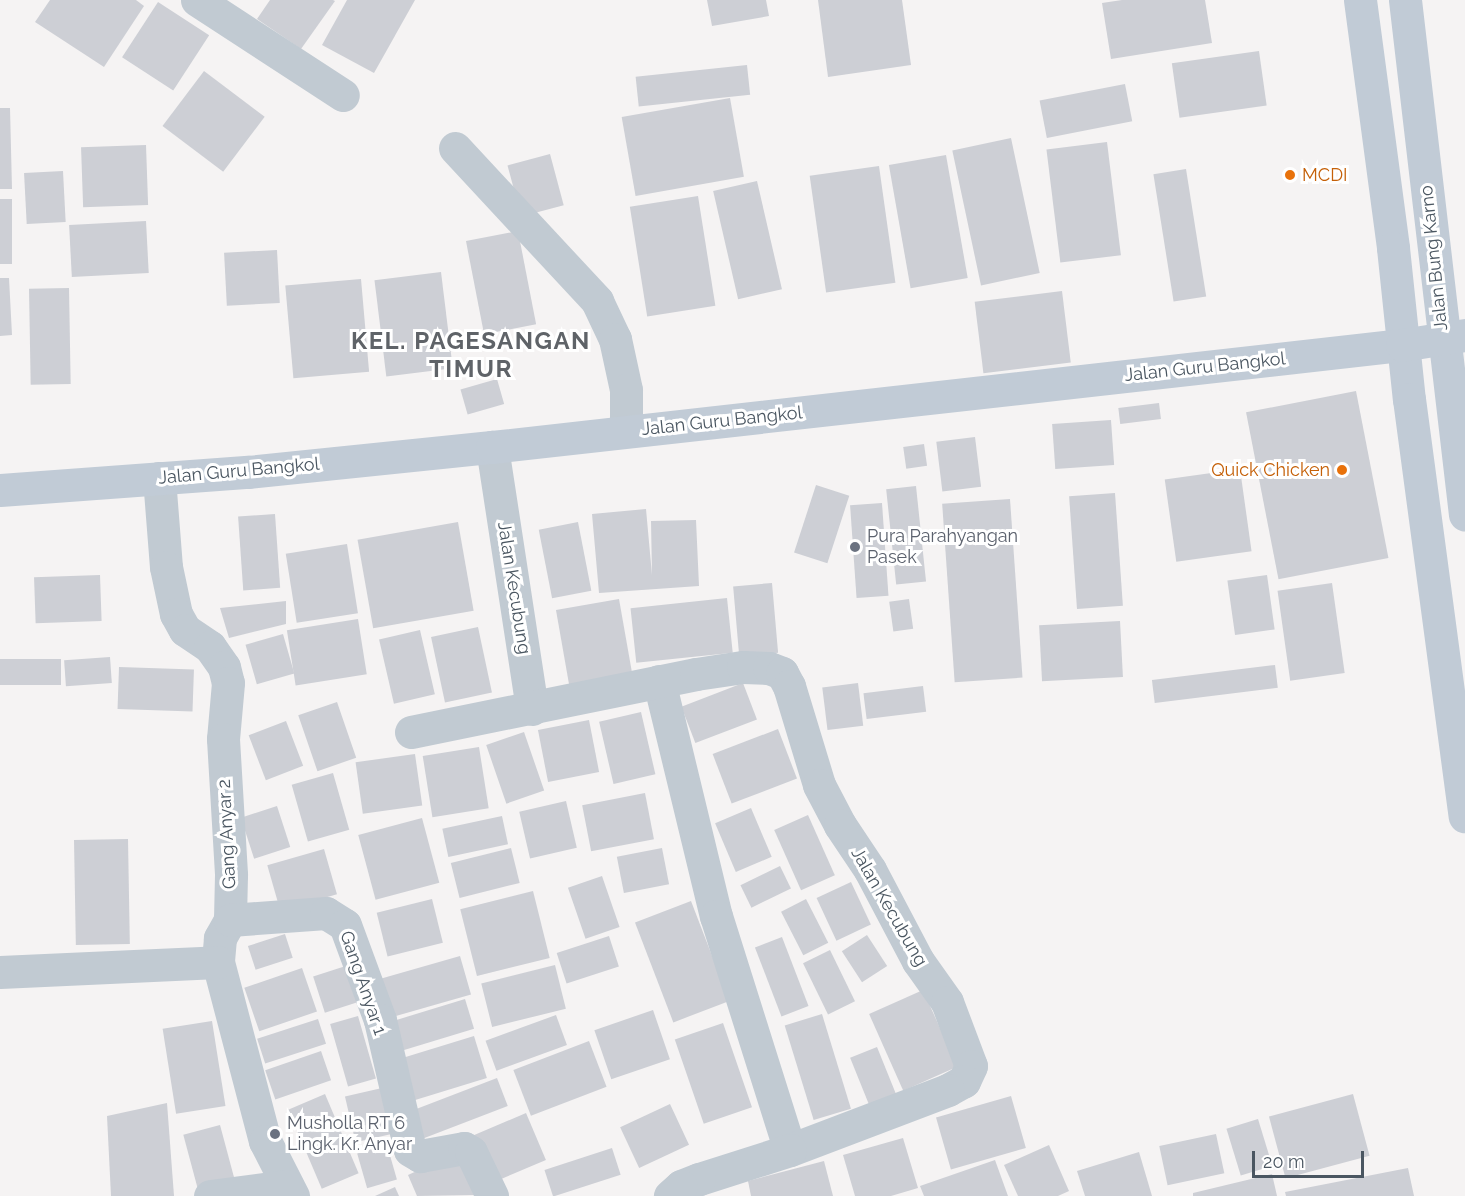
<!DOCTYPE html>
<style>
body{margin:0}
#map{position:relative;width:1465px;height:1196px;overflow:hidden;background:#f5f3f3;font-family:Raleway,sans-serif}
div>[style]{position:absolute}
.building>*{inset:0;background:#cdcfd5;transform-origin:0 0}
.street>*{height:33px;margin:-16.5px;padding:0 16.5px;transform-origin:16.5px;border-radius:16.5px;background:#c1cad2}
.secondary>*{height:33px;margin:-16.5px;padding:0 16.5px;transform-origin:16.5px;border-radius:16.5px;background:#c1cbd6}
.dots>*{width:16px;height:16px;translate:-50% -50%;box-sizing:border-box;border:3px solid #fff;border-radius:50%}
span{translate:-50% -50%;white-space:nowrap;text-align:center;line-height:1.15;-webkit-text-stroke:6px #fff;paint-order:stroke}
.food-label{font-size:18px;color:#c56008}
.left{translate:0 -50%;text-align:left}
.right{translate:-100% -50%;text-align:right}
.street-label{font-size:18px;color:#4a5661}
.worship-label{font-size:18px;color:#5b616d}
.district-label{font-size:24px;color:#5f6368;font-weight:700;letter-spacing:1.5px}
.scale{position:absolute;left:1252px;top:1151px;width:112px;height:27px;box-sizing:border-box;border:3px solid #4a5661;border-top:0;padding-left:8px;font-size:18px;line-height:21px;white-space:nowrap;color:#4a5661;-webkit-text-stroke:4px #fff;paint-order:stroke}
</style>
<div id="map">
<div class="building">
<i style="clip-path:polygon(50px 0,136px 0,144px 6px,104px 67px,35px 22px)"></i>
<i style="clip-path:polygon(270px 0,333px 0,335px 1px,301px 49px,257px 19px)"></i>
<i style="clip-path:polygon(347px 0,415px 0,374px 73px,322px 45px)"></i>
<i style="clip-path:polygon(707px 0,766px 0,769px 16px,712px 26px)"></i>
<i style="clip-path:polygon(818px 0,902px 0,911px 65px,828px 77px)"></i>
<i style="clip-path:polygon(1122px 0,1205px 0,1212px 43px,1111px 59px,1102px 3px)"></i>
<i style="left:158px;top:2px;width:61px;height:66px;rotate:33deg"></i>
<i style="left:1259px;top:51px;width:55px;height:88px;rotate:82deg"></i>
<i style="left:747px;top:65px;width:30px;height:112px;rotate:84deg"></i>
<i style="left:204px;top:71px;width:76px;height:69px;rotate:37deg"></i>
<i style="left:1125px;top:84px;width:38px;height:87px;rotate:79deg"></i>
<i style="left:730px;top:98px;width:80px;height:110px;rotate:80deg"></i>
<i style="clip-path:polygon(0 108px,10px 108px,12px 189px,0 189px)"></i>
<i style="left:1011px;top:138px;width:138px;height:60px;rotate:78deg"></i>
<i style="left:1107px;top:142px;width:114px;height:61px;rotate:83deg"></i>
<i style="left:146px;top:145px;width:60px;height:65px;rotate:88deg"></i>
<i style="left:550px;top:154px;width:53px;height:44px;rotate:75deg"></i>
<i style="left:946px;top:155px;width:125px;height:58px;rotate:80deg"></i>
<i style="left:879px;top:166px;width:118px;height:70px;rotate:82deg"></i>
<i style="left:1186px;top:169px;width:129px;height:33px;rotate:81deg"></i>
<i style="left:63px;top:171px;width:51px;height:39px;rotate:87deg"></i>
<i style="left:757px;top:181px;width:111px;height:45px;rotate:77deg"></i>
<i style="left:698px;top:196px;width:111px;height:69px;rotate:81deg"></i>
<i style="left:0;top:199px;width:12px;height:65px"></i>
<i style="left:146px;top:221px;width:52px;height:77px;rotate:87deg"></i>
<i style="left:518px;top:231px;width:95px;height:53px;rotate:79deg"></i>
<i style="left:277px;top:250px;width:53px;height:53px;rotate:87deg"></i>
<i style="left:441px;top:272px;width:97px;height:67px;rotate:83deg"></i>
<i style="clip-path:polygon(0 278px,9px 278px,12px 335px,0 336px)"></i>
<i style="left:361px;top:279px;width:93px;height:76px;rotate:85deg"></i>
<i style="left:69px;top:288px;width:96px;height:40px;rotate:89deg"></i>
<i style="left:1062px;top:291px;width:72px;height:88px;rotate:83deg"></i>
<i style="left:497px;top:379px;width:26px;height:38px;rotate:74deg"></i>
<i style="left:1356px;top:391px;width:170px;height:112px;rotate:79deg"></i>
<i style="left:1159px;top:403px;width:16px;height:41px;rotate:83deg"></i>
<i style="left:1111px;top:420px;width:45px;height:59px;rotate:86deg"></i>
<i style="left:975px;top:437px;width:50px;height:39px;rotate:83deg"></i>
<i style="left:924px;top:444px;width:22px;height:21px;rotate:82deg"></i>
<i style="left:1240px;top:469px;width:83px;height:76px;rotate:82deg"></i>
<i style="left:816px;top:485px;width:35px;height:71px;rotate:18deg"></i>
<i style="left:916px;top:486px;width:96px;height:30px;rotate:84deg"></i>
<i style="left:1115px;top:493px;width:113px;height:46px;rotate:86deg"></i>
<i style="left:1010px;top:499px;width:179px;height:68px;rotate:86deg"></i>
<i style="left:882px;top:503px;width:93px;height:32px;rotate:86deg"></i>
<i style="clip-path:polygon(646px 509px,652px 575px,651px 521px,696px 520px,699px 586px,599px 593px,592px 514px)"></i>
<i style="left:275px;top:514px;width:74px;height:37px;rotate:86deg"></i>
<i style="left:458px;top:522px;width:90px;height:102px;rotate:80deg"></i>
<i style="left:578px;top:522px;width:70px;height:40px;rotate:79deg"></i>
<i style="left:347px;top:544px;width:70px;height:62px;rotate:81deg"></i>
<i style="left:100px;top:575px;width:46px;height:66px;rotate:88deg"></i>
<i style="left:1267px;top:575px;width:55px;height:40px;rotate:82deg"></i>
<i style="left:772px;top:583px;width:70px;height:39px;rotate:85deg"></i>
<i style="left:1332px;top:583px;width:91px;height:55px;rotate:82deg"></i>
<i style="left:727px;top:598px;width:55px;height:97px;rotate:84deg"></i>
<i style="left:619px;top:599px;width:76px;height:64px;rotate:80deg"></i>
<i style="left:909px;top:599px;width:30px;height:20px;rotate:82deg"></i>
<i style="clip-path:polygon(286px 601px,286px 624px,229px 638px,220px 608px)"></i>
<i style="left:358px;top:619px;width:56px;height:72px;rotate:81deg"></i>
<i style="left:1120px;top:621px;width:56px;height:81px;rotate:87deg"></i>
<i style="left:478px;top:627px;width:67px;height:48px;rotate:78deg"></i>
<i style="left:420px;top:630px;width:66px;height:42px;rotate:77deg"></i>
<i style="left:283px;top:634px;width:41px;height:39px;rotate:74deg"></i>
<i style="left:110px;top:657px;width:26px;height:46px;rotate:86deg"></i>
<i style="left:61px;top:659px;width:26px;height:61px;rotate:90deg"></i>
<i style="left:1275px;top:665px;width:23px;height:124px;rotate:83deg"></i>
<i style="left:119px;top:667px;width:75px;height:42px;rotate:2deg"></i>
<i style="left:743px;top:683px;width:39px;height:66px;rotate:69deg"></i>
<i style="left:858px;top:683px;width:43px;height:36px;rotate:83deg"></i>
<i style="left:923px;top:686px;width:26px;height:60px;rotate:83deg"></i>
<i style="left:337px;top:702px;width:59px;height:41px;rotate:71deg"></i>
<i style="left:641px;top:712px;width:64px;height:43px;rotate:77deg"></i>
<i style="left:589px;top:720px;width:53px;height:52px;rotate:79deg"></i>
<i style="left:286px;top:721px;width:48px;height:40px;rotate:69deg"></i>
<i style="left:778px;top:729px;width:53px;height:70px;rotate:69deg"></i>
<i style="left:524px;top:732px;width:62px;height:40px;rotate:71deg"></i>
<i style="left:479px;top:747px;width:62px;height:57px;rotate:81deg"></i>
<i style="left:415px;top:754px;width:52px;height:60px;rotate:82deg"></i>
<i style="left:333px;top:773px;width:59px;height:43px;rotate:74deg"></i>
<i style="left:645px;top:793px;width:47px;height:64px;rotate:79deg"></i>
<i style="left:566px;top:801px;width:48px;height:48px;rotate:77deg"></i>
<i style="left:277px;top:806px;width:43px;height:38px;rotate:72deg"></i>
<i style="left:751px;top:808px;width:53px;height:39px;rotate:67deg"></i>
<i style="left:808px;top:815px;width:66px;height:37px;rotate:66deg"></i>
<i style="left:502px;top:816px;width:29px;height:61px;rotate:78deg"></i>
<i style="left:422px;top:818px;width:67px;height:66px;rotate:75deg"></i>
<i style="left:128px;top:839px;width:105px;height:54px;rotate:89deg"></i>
<i style="left:511px;top:848px;width:36px;height:62px;rotate:76deg"></i>
<i style="left:662px;top:848px;width:37px;height:46px;rotate:79deg"></i>
<i style="left:324px;top:849px;width:47px;height:59px;rotate:74deg"></i>
<i style="left:780px;top:866px;width:25px;height:44px;rotate:64deg"></i>
<i style="left:602px;top:876px;width:54px;height:36px;rotate:71deg"></i>
<i style="left:851px;top:882px;width:47px;height:38px;rotate:65deg"></i>
<i style="left:533px;top:891px;width:69px;height:75px;rotate:76deg"></i>
<i style="left:432px;top:899px;width:45px;height:57px;rotate:76deg"></i>
<i style="left:806px;top:899px;width:49px;height:28px;rotate:63deg"></i>
<i style="left:691px;top:901px;width:107px;height:60px;rotate:69deg"></i>
<i style="left:285px;top:934px;width:25px;height:39px;rotate:72deg"></i>
<i style="left:867px;top:935px;width:37px;height:30px;rotate:57deg"></i>
<i style="left:609px;top:936px;width:32px;height:55px;rotate:72deg"></i>
<i style="left:782px;top:937px;width:74px;height:29px;rotate:69deg"></i>
<i style="left:830px;top:950px;width:57px;height:30px;rotate:64deg"></i>
<i style="left:460px;top:956px;width:40px;height:89px;rotate:74deg"></i>
<i style="left:355px;top:963px;width:38px;height:44px;rotate:72deg"></i>
<i style="left:555px;top:965px;width:45px;height:76px;rotate:76deg"></i>
<i style="left:302px;top:968px;width:46px;height:61px;rotate:71deg"></i>
<i style="left:923px;top:990px;width:84px;height:59px;rotate:66deg"></i>
<i style="left:465px;top:999px;width:31px;height:86px;rotate:73deg"></i>
<i style="left:653px;top:1010px;width:52px;height:62px;rotate:71deg"></i>
<i style="left:822px;top:1014px;width:99px;height:39px;rotate:73deg"></i>
<i style="left:556px;top:1015px;width:32px;height:75px;rotate:70deg"></i>
<i style="left:358px;top:1016px;width:65px;height:29px;rotate:74deg"></i>
<i style="left:318px;top:1019px;width:26px;height:64px;rotate:72deg"></i>
<i style="left:212px;top:1021px;width:86px;height:50px;rotate:81deg"></i>
<i style="left:723px;top:1023px;width:89px;height:51px;rotate:71deg"></i>
<i style="left:474px;top:1036px;width:44px;height:86px;rotate:73deg"></i>
<i style="left:589px;top:1041px;width:49px;height:81px;rotate:69deg"></i>
<i style="left:877px;top:1047px;width:56px;height:29px;rotate:68deg"></i>
<i style="left:321px;top:1051px;width:31px;height:59px;rotate:71deg"></i>
<i style="left:497px;top:1078px;width:30px;height:99px;rotate:69deg"></i>
<i style="left:382px;top:1088px;width:47px;height:38px;rotate:77deg"></i>
<i style="left:325px;top:1094px;width:86px;height:40px;rotate:67deg"></i>
<i style="left:1353px;top:1094px;width:64px;height:87px;rotate:75deg"></i>
<i style="left:1011px;top:1096px;width:54px;height:78px;rotate:74deg"></i>
<i style="clip-path:polygon(167px 1103px,174px 1196px,111px 1196px,107px 1116px)"></i>
<i style="left:670px;top:1104px;width:45px;height:55px;rotate:65deg"></i>
<i style="left:526px;top:1113px;width:51px;height:60px;rotate:67deg"></i>
<i style="left:1258px;top:1119px;width:49px;height:33px;rotate:73deg"></i>
<i style="left:220px;top:1125px;width:59px;height:38px;rotate:75deg"></i>
<i style="left:1216px;top:1134px;width:40px;height:58px;rotate:78deg"></i>
<i style="clip-path:polygon(903px 1138px,918px 1188px,891px 1196px,855px 1196px,843px 1155px)"></i>
<i style="left:387px;top:1145px;width:36px;height:31px;rotate:74deg"></i>
<i style="clip-path:polygon(1049px 1145px,1069px 1191px,1058px 1196px,1018px 1196px,1004px 1165px)"></i>
<i style="left:612px;top:1148px;width:28px;height:71px;rotate:72deg"></i>
<i style="clip-path:polygon(1139px 1152px,1152px 1196px,1085px 1196px,1077px 1171px)"></i>
<i style="clip-path:polygon(456px 1153px,475px 1195px,417px 1196px,408px 1175px)"></i>
<i style="clip-path:polygon(995px 1160px,1008px 1196px,924px 1196px,920px 1186px)"></i>
<i style="clip-path:polygon(824px 1161px,833px 1196px,751px 1196px,748px 1181px)"></i>
<i style="clip-path:polygon(1408px 1168px,1414px 1196px,1286px 1196px,1285px 1192px)"></i>
<i style="clip-path:polygon(1272px 1174px,1277px 1196px,1193px 1196px,1193px 1193px)"></i>
<i style="clip-path:polygon(395px 1187px,399px 1196px,375px 1196px)"></i>
</div>
<div class="street">
<i style="left:197px;top:0;width:174px;rotate:33.1deg"></i>
<i style="left:455px;top:148px;width:209px;rotate:47.1deg"></i>
<i style="left:597px;top:301px;width:42px;rotate:64.7deg"></i>
<i style="left:615px;top:339px;width:52px;rotate:77.8deg"></i>
<i style="left:626px;top:390px;width:41px;rotate:90deg"></i>
<i style="left:492px;top:447px;width:265px;rotate:81.3deg"></i>
<i style="left:159px;top:478px;width:89px;rotate:85.5deg"></i>
<i style="left:166px;top:567px;width:48px;rotate:78deg"></i>
<i style="left:176px;top:614px;width:18px;rotate:61deg"></i>
<i style="left:185px;top:630px;width:30px;rotate:34deg"></i>
<i style="left:210px;top:647px;width:24px;rotate:55deg"></i>
<i style="left:224px;top:667px;width:16px;rotate:76deg"></i>
<i style="left:228px;top:683px;width:56px;rotate:95.1deg"></i>
<i style="left:223px;top:739px;width:136px;rotate:86.6deg"></i>
<i style="left:231px;top:875px;width:45px;rotate:91.3deg"></i>
<i style="left:230px;top:920px;width:21px;rotate:119deg"></i>
<i style="left:220px;top:938px;width:24px;rotate:95deg"></i>
<i style="left:218px;top:962px;width:185px;rotate:75.3deg"></i>
<i style="left:265px;top:1141px;width:62px;rotate:63deg"></i>
<i style="left:659px;top:681px;width:242px;rotate:76.4deg"></i>
<i style="left:716px;top:916px;width:245px;rotate:72.5deg"></i>
<i style="left:411px;top:732px;width:291px;rotate:-11.5deg"></i>
<i style="left:696px;top:674px;width:48px;rotate:-8.5deg"></i>
<i style="left:743px;top:667px;width:26px;rotate:2deg"></i>
<i style="left:769px;top:668px;width:14px;rotate:21deg"></i>
<i style="left:782px;top:673px;width:15px;rotate:62deg"></i>
<i style="left:789px;top:686px;width:103px;rotate:73.1deg"></i>
<i style="left:819px;top:785px;width:45px;rotate:62.3deg"></i>
<i style="left:840px;top:825px;width:54px;rotate:56.3deg"></i>
<i style="left:870px;top:870px;width:103px;rotate:62.2deg"></i>
<i style="left:918px;top:961px;width:50px;rotate:54.7deg"></i>
<i style="left:947px;top:1002px;width:68px;rotate:69.4deg"></i>
<i style="left:971px;top:1066px;width:17px;rotate:115deg"></i>
<i style="left:964px;top:1081px;width:18px;rotate:151deg"></i>
<i style="left:948px;top:1090px;width:169px;rotate:159.2deg"></i>
<i style="left:790px;top:1150px;width:96px;rotate:162.3deg"></i>
<i style="left:699px;top:1179px;width:19px;rotate:159deg"></i>
<i style="left:681px;top:1186px;width:15px;rotate:138deg"></i>
<i style="left:230px;top:920px;width:96px;rotate:-4.2deg"></i>
<i style="left:326px;top:913px;width:22px;rotate:32deg"></i>
<i style="left:345px;top:925px;width:101px;rotate:69.8deg"></i>
<i style="left:380px;top:1020px;width:133px;rotate:77deg"></i>
<i style="left:410px;top:1150px;width:12px;rotate:31deg"></i>
<i style="left:420px;top:1156px;width:45px;rotate:-10.3deg"></i>
<i style="left:464px;top:1148px;width:8px;rotate:30deg"></i>
<i style="left:471px;top:1152px;width:49px;rotate:64.5deg"></i>
<i style="left:0;top:972px;width:218px;rotate:-2.6deg"></i>
<i style="left:210px;top:1196px;width:78px;rotate:-7.4deg"></i>
</div>
<div class="secondary">
<i style="left:1360px;top:0;width:250px;rotate:82.4deg"></i>
<i style="left:1393px;top:248px;width:152px;rotate:84deg"></i>
<i style="left:1409px;top:399px;width:421px;rotate:82.4deg"></i>
<i style="left:1405px;top:0;width:518px;rotate:83.35deg"></i>
<i style="left:0;top:490px;width:249px;rotate:-4.2deg"></i>
<i style="left:248px;top:472px;width:245px;rotate:-5.9deg"></i>
<i style="left:492px;top:447px;width:916px;rotate:-6.4deg"></i>
<i style="left:1402px;top:345px;width:64px;rotate:-9deg"></i>
</div>
<div class="dots">
<i style="left:1290px;top:175px;background:#e8710a"></i>
<i style="left:1342px;top:470px;background:#e8710a"></i>
<i style="left:855px;top:547px;background:#6b7280"></i>
<i style="left:275px;top:1134px;background:#6b7280"></i>
</div>
<div class="food-label">
<span class="left" style="left:1302px;top:175px">MCDI</span>
<span class="right" style="left:1330px;top:470px">Quick Chicken</span>
</div>
<div class="street-label">
<span style="left:1434px;top:258px;rotate:-96deg">Jalan Bung Karno</span>
<span style="left:1205px;top:367px;rotate:-6deg">Jalan Guru Bangkol</span>
<span style="left:722px;top:421px;rotate:-6deg">Jalan Guru Bangkol</span>
<span style="left:239px;top:471px;rotate:-5deg">Jalan Guru Bangkol</span>
<span style="left:514px;top:588px;rotate:81deg">Jalan Kecubung</span>
<span style="left:227px;top:834px;rotate:-93deg">Gang Anyar 2</span>
<span style="left:889px;top:907px;rotate:60deg">Jalan Kecubung</span>
<span style="left:363px;top:983px;rotate:71deg">Gang Anyar 1</span>
</div>
<div class="worship-label">
<span class="left" style="left:867px;top:547px">Pura Parahyangan<br>Pasek</span>
<span class="left" style="left:287px;top:1134px">Musholla RT 6<br>Lingk. Kr. Anyar</span>
</div>
<div class="district-label">
<span style="left:471px;top:355px">KEL. PAGESANGAN<br>TIMUR</span>
</div>
<div class="scale">20 m</div>
</div>
